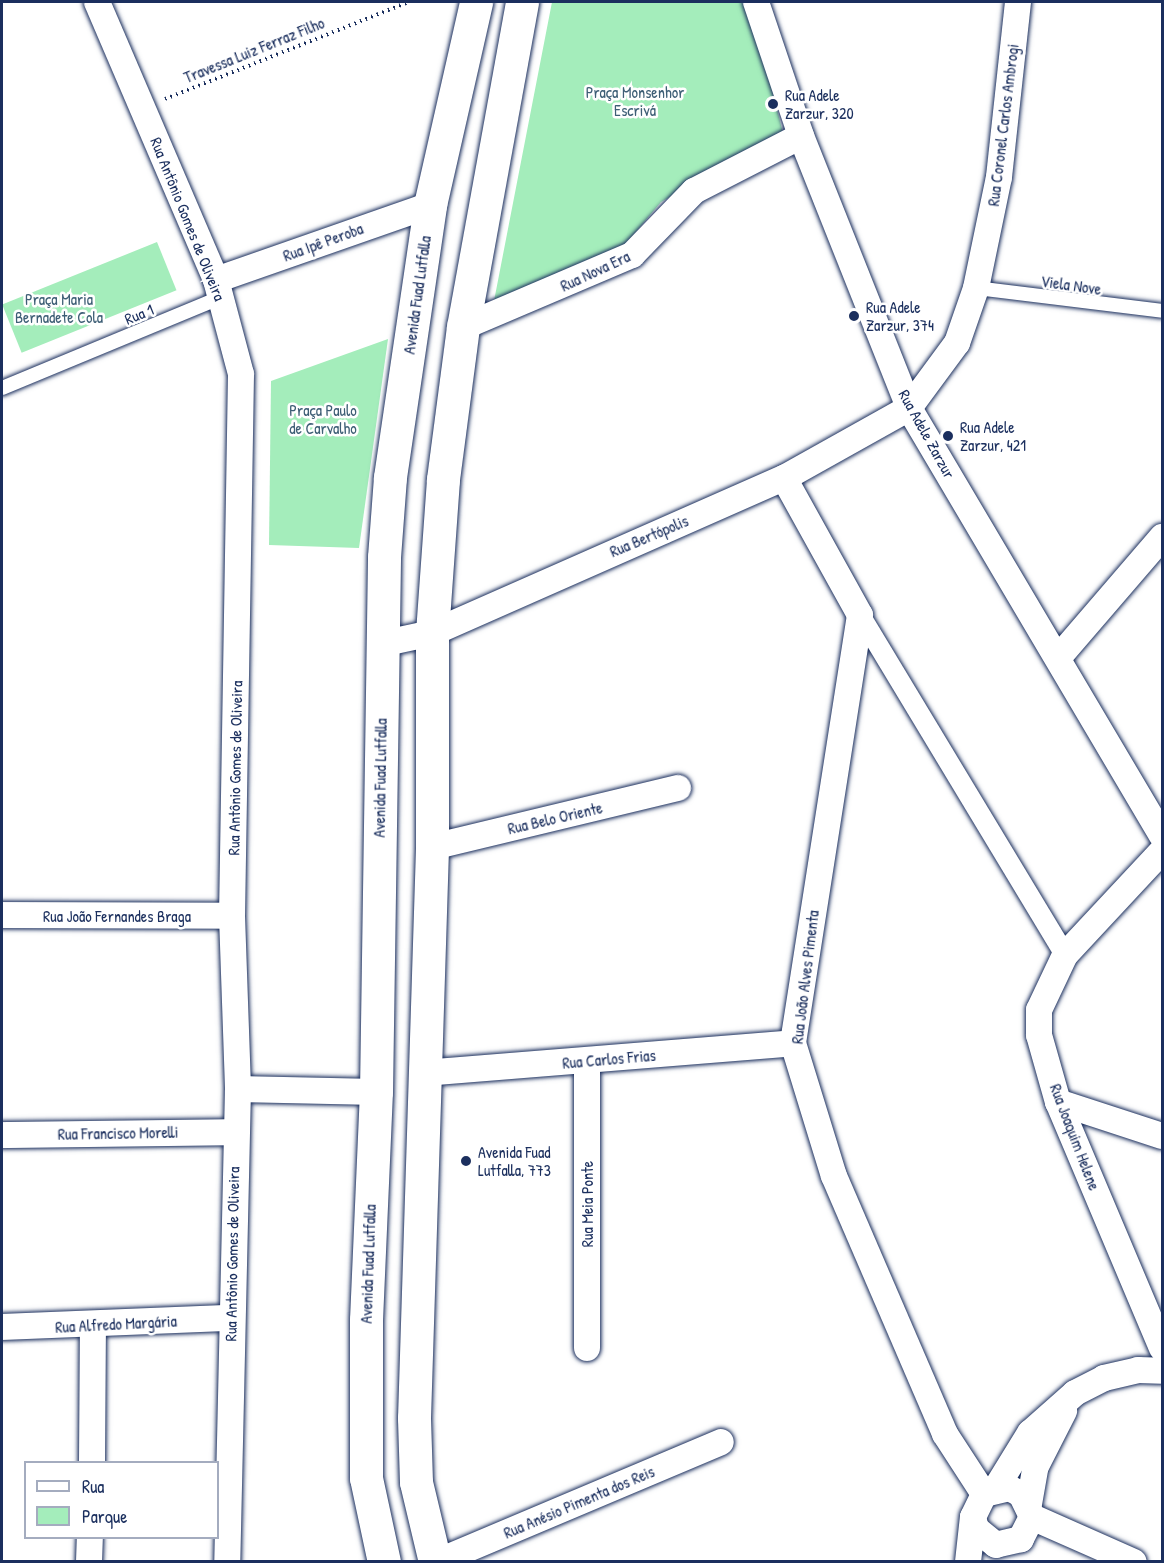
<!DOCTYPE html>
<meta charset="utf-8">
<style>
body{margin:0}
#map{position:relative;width:1164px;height:1563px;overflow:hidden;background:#fff;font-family:"Patrick Hand",sans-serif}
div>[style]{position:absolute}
.green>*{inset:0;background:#a4edbb;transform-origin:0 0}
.path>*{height:4px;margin-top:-2px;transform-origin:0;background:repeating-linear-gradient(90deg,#1b2f5e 0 1.5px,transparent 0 6px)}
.roads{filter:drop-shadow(0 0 2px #1b2f5e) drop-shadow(0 0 2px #1b2f5e)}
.service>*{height:14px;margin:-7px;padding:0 7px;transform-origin:7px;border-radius:7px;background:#fff}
.pedestrian>*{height:20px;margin:-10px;padding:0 10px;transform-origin:10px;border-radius:10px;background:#fff}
.minor>*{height:26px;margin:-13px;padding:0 13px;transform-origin:13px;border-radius:13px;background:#fff}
.secondary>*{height:33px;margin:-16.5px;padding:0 16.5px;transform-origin:16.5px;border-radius:16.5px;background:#fff}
.dots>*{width:16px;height:16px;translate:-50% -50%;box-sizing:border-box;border:3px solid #fff;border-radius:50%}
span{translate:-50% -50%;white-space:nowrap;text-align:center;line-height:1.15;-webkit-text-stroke:5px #fff;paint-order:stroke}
.street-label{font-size:16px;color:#1b2f5e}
.park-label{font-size:16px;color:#3d5e75}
.poi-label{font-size:16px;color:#1b2f5e}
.left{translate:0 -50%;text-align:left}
.frame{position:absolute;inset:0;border:3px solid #1b2f5e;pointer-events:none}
.legend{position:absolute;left:24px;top:1461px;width:195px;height:78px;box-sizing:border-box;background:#fff;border:2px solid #a4acbf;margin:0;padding:8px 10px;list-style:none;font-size:18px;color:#1b2f5e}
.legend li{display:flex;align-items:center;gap:12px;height:30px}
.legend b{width:30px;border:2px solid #a4acbf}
</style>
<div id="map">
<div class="green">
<i style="clip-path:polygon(552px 2px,750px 2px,783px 133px,661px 202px,624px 246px,494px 301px)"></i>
<i style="left:157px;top:242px;width:52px;height:167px;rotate:68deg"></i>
<i style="clip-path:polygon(388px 339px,359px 548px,269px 545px,271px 381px)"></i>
</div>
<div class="path">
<i style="left:165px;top:99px;width:263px;rotate:-21.7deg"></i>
</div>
<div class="roads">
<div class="service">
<i style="left:976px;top:288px;width:187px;rotate:7deg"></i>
<i style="left:2px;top:388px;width:238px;rotate:-22.5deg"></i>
</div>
<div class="pedestrian">
<i style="left:860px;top:615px;width:397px;rotate:58.9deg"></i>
</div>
<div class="minor">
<i style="left:97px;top:2px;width:302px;rotate:66.8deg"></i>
<i style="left:216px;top:280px;width:97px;rotate:75.1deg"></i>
<i style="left:241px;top:374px;width:542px;rotate:90.95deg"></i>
<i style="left:232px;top:916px;width:173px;rotate:88deg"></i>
<i style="left:238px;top:1089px;width:473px;rotate:91.3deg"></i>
<i style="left:756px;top:2px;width:141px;rotate:71.4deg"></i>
<i style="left:801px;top:136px;width:293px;rotate:68.3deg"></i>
<i style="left:909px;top:408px;width:496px;rotate:59.4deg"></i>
<i style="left:216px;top:280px;width:227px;rotate:-19.3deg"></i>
<i style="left:463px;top:327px;width:184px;rotate:-23.1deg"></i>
<i style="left:632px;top:255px;width:89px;rotate:-45.9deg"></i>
<i style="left:694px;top:191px;width:120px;rotate:-27.2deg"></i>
<i style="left:784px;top:478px;width:157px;rotate:61deg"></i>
<i style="left:860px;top:615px;width:433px;rotate:98.9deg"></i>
<i style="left:793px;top:1043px;width:139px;rotate:72.9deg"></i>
<i style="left:834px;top:1176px;width:281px;rotate:66.7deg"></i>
<i style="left:945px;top:1434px;width:72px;rotate:57deg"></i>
<i style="left:381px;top:644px;width:52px;rotate:-12.2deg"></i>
<i style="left:432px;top:633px;width:385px;rotate:-23.8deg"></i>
<i style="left:784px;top:478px;width:143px;rotate:-29.2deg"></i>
<i style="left:909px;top:408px;width:81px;rotate:-53.6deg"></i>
<i style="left:957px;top:343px;width:58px;rotate:-70.9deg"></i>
<i style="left:976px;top:288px;width:113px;rotate:-78.3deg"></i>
<i style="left:999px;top:177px;width:176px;rotate:-83.8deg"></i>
<i style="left:1058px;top:658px;width:160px;rotate:-49.3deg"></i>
<i style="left:432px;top:847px;width:253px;rotate:-13.5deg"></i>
<i style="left:1162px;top:851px;width:142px;rotate:133deg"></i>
<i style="left:1065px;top:955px;width:61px;rotate:115.3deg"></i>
<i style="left:1039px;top:1010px;width:25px;rotate:90deg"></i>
<i style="left:1039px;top:1035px;width:70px;rotate:74.2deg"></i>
<i style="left:1058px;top:1102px;width:267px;rotate:67.1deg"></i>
<i style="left:2px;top:915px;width:230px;rotate:0.2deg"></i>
<i style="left:587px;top:1061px;width:287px;rotate:90deg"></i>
<i style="left:424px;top:1073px;width:370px;rotate:-4.6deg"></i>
<i style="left:238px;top:1089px;width:138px;rotate:1.2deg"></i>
<i style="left:1058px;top:1102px;width:109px;rotate:18.1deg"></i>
<i style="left:2px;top:1135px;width:233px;rotate:-0.7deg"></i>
<i style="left:2px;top:1327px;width:229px;rotate:-2.3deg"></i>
<i style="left:92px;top:1462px;width:135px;rotate:-89.6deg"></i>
<i style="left:996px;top:1488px;width:65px;rotate:-58.3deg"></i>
<i style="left:1030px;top:1433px;width:60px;rotate:-41.6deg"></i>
<i style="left:1075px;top:1393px;width:33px;rotate:-27deg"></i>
<i style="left:1104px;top:1378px;width:35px;rotate:-13deg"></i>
<i style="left:1138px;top:1370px;width:24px;rotate:2deg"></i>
<i style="left:1029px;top:1504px;width:39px;rotate:-80deg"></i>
<i style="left:1036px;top:1466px;width:62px;rotate:-63deg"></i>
<i style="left:1032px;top:1517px;width:111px;rotate:23.8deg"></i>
<i style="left:89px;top:1562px;width:24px;rotate:-88deg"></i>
<i style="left:437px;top:1562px;width:308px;rotate:-22.9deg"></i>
<i style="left:968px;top:1562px;width:45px;rotate:-83.7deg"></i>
<i style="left:973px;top:1517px;width:25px;rotate:-64deg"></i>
<i style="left:984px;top:1494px;width:26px;rotate:-13deg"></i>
<i style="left:1009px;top:1488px;width:13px;rotate:27deg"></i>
<i style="left:1021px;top:1494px;width:25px;rotate:64deg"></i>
<i style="left:1032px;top:1517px;width:25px;rotate:117deg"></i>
<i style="left:1021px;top:1539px;width:26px;rotate:167deg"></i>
<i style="left:996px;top:1545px;width:26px;rotate:-141deg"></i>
<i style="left:976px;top:1529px;width:12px;rotate:-104deg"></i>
</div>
<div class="secondary">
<i style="left:384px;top:1562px;width:86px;rotate:-102.1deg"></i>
<i style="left:366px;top:1478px;width:158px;rotate:-90deg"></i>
<i style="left:366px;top:1320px;width:228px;rotate:-87.5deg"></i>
<i style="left:376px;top:1092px;width:535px;rotate:-89.14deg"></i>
<i style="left:384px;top:557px;width:80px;rotate:-85.7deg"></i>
<i style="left:390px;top:477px;width:275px;rotate:-81.6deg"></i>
<i style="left:430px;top:205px;width:208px;rotate:-77.2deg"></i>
<i style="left:435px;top:1562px;width:82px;rotate:-103.4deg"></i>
<i style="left:416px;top:1482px;width:64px;rotate:-91.8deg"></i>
<i style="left:414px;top:1418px;width:571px;rotate:-88.19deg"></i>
<i style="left:432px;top:847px;width:214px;rotate:-90deg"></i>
<i style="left:432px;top:633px;width:154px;rotate:-85.9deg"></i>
<i style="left:443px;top:479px;width:153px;rotate:-82.5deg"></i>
<i style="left:463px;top:327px;width:330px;rotate:-79.7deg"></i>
</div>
</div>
<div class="dots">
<i style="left:773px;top:104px;background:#1b2f5e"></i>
<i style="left:854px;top:316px;background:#1b2f5e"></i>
<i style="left:948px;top:436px;background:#1b2f5e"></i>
<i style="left:466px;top:1161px;background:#1b2f5e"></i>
</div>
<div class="street-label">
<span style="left:254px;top:50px;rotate:-22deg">Travessa Luiz Ferraz Filho</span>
<span style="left:1003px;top:125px;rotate:-83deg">Rua Coronel Carlos Ambrogi</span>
<span style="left:188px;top:219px;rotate:68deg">Rua Antônio Gomes de Oliveira</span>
<span style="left:323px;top:242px;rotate:-20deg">Rua Ipê Peroba</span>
<span style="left:595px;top:271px;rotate:-25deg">Rua Nova Era</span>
<span style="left:1071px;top:285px;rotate:8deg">Viela Nove</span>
<span style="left:417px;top:295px;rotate:-82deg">Avenida Fuad Lutfalla</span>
<span style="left:139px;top:314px;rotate:-22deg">Rua 1</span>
<span style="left:927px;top:434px;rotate:61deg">Rua Adele Zarzur</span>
<span style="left:649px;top:536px;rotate:-23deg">Rua Bertópolis</span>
<span style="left:235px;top:768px;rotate:-89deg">Rua Antônio Gomes de Oliveira</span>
<span style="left:380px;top:778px;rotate:-89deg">Avenida Fuad Lutfalla</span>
<span style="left:555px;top:818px;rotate:-13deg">Rua Belo Oriente</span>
<span style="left:117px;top:916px">Rua João Fernandes Braga</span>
<span style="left:805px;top:977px;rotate:-83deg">Rua João Alves Pimenta</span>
<span style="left:609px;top:1059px;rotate:-5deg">Rua Carlos Frias</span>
<span style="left:118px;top:1133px;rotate:-1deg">Rua Francisco Morelli</span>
<span style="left:1075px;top:1137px;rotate:69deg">Rua Joaquim Helene</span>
<span style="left:587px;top:1204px;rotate:-90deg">Rua Meia Ponte</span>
<span style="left:232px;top:1254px;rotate:-89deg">Rua Antônio Gomes de Oliveira</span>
<span style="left:368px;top:1264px;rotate:-88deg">Avenida Fuad Lutfalla</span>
<span style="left:116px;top:1324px;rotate:-3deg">Rua Alfredo Margária</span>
<span style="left:579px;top:1502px;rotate:-23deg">Rua Anésio Pimenta dos Reis</span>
</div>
<div class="park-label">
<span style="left:635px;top:101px">Praça Monsenhor<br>Escrivá</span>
<span style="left:59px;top:308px">Praça Maria<br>Bernadete Cola</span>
<span style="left:323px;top:419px">Praça Paulo<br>de Carvalho</span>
</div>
<div class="poi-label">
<span class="left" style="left:785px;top:104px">Rua Adele<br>Zarzur, 320</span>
<span class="left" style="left:866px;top:316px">Rua Adele<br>Zarzur, 374</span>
<span class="left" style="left:960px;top:436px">Rua Adele<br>Zarzur, 421</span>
<span class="left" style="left:478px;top:1161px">Avenida Fuad<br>Lutfalla, 773</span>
</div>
<div class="frame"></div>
<ul class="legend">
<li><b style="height:8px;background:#fff"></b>Rua</li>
<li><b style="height:16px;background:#a4edbb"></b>Parque</li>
</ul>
</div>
